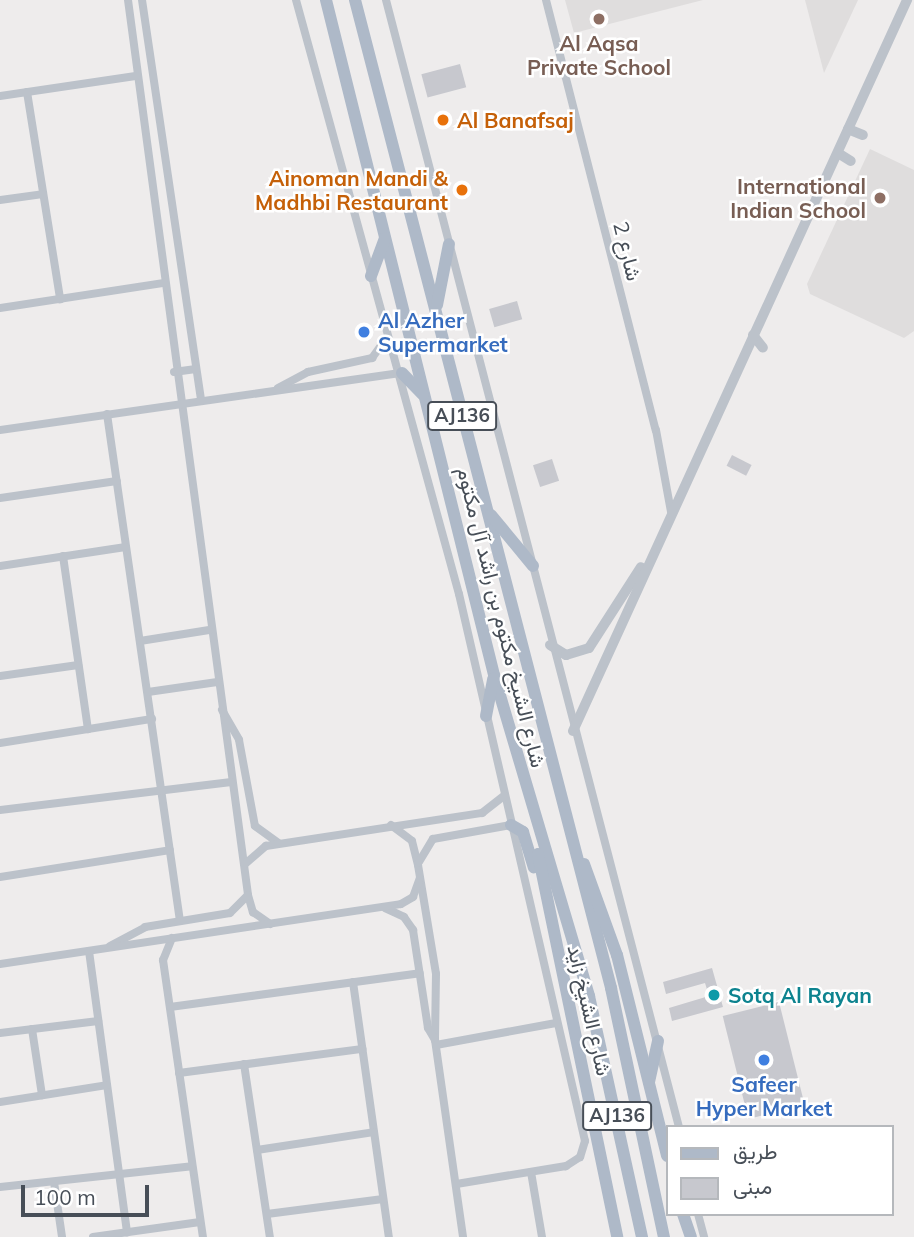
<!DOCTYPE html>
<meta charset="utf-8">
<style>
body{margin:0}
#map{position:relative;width:914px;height:1237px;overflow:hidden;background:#eeecec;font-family:Mulish,Vazirmatn,sans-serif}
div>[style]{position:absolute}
.education>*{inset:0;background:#dfdddd}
.building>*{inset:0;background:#c7c8ce;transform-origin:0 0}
.minor>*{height:8px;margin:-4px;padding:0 4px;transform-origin:4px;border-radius:4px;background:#bcc2ca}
.tertiary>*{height:10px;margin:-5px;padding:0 5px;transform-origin:5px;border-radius:5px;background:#bcc2ca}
.primary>*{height:12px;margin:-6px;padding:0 6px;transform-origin:6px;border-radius:6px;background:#aeb9c8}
.dots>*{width:19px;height:19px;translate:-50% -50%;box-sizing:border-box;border:4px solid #fff;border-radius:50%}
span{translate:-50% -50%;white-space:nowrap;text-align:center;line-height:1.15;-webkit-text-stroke:5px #fff;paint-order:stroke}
.shield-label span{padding:2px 5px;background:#fff;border:2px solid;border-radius:5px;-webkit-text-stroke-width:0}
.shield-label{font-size:19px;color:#474e57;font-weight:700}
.education-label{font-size:21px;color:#785e54;font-weight:700}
.right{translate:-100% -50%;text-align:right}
.food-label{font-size:21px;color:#c56008;font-weight:700}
.left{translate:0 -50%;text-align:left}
.street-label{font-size:21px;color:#474e57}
.shop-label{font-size:21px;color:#366cbe;font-weight:700}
.culture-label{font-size:21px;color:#0d838f;font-weight:700}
.legend{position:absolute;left:666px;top:1125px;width:228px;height:91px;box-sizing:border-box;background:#fff;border:2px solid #b5b8bc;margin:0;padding:9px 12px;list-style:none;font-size:21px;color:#474e57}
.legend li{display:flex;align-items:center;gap:14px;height:35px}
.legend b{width:35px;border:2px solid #b5b8bc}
.scale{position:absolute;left:21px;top:1185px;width:128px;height:32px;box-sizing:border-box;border:4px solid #474e57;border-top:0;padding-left:9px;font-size:21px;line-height:24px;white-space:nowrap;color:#474e57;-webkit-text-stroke:5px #fff;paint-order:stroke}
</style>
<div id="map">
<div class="education">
<i style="clip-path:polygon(565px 0,703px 0,574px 33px)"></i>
<i style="clip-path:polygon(805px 0,858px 0,824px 73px)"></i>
<i style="clip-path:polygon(870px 149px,914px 170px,914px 331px,904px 338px,810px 294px,807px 284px)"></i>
</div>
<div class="building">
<i style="left:460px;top:64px;width:24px;height:40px;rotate:75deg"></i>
<i style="left:517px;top:301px;width:19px;height:29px;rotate:74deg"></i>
<i style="left:732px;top:455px;width:22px;height:12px;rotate:27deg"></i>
<i style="left:552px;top:459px;width:23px;height:20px;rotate:72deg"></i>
<i style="clip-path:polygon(712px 968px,723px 1007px,672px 1021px,669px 1008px,709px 996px,705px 983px,666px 994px,663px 982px)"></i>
<i style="left:779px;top:1002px;width:106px;height:58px;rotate:76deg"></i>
</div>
<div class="minor">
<i style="left:128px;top:0;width:903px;rotate:82.36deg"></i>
<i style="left:248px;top:895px;width:18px;rotate:74deg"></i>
<i style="left:253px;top:912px;width:21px;rotate:35deg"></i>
<i style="left:142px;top:0;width:405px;rotate:81.6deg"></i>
<i style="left:296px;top:0;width:616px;rotate:74.66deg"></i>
<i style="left:459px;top:594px;width:561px;rotate:77.03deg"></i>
<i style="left:585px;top:1141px;width:17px;rotate:107deg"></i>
<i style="left:580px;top:1157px;width:17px;rotate:147deg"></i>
<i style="left:566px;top:1166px;width:111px;rotate:170.7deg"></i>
<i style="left:386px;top:0;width:1164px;rotate:75.43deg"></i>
<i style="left:546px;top:0;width:444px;rotate:75.7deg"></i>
<i style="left:656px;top:430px;width:83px;rotate:79.6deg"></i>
<i style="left:27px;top:92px;width:210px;rotate:80.9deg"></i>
<i style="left:0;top:96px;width:137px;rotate:-8.4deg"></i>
<i style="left:0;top:200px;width:43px;rotate:-7.9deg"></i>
<i style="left:0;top:308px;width:166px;rotate:-8.7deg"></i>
<i style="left:174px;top:372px;width:22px;rotate:-8deg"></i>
<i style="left:278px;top:388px;width:34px;rotate:-28deg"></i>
<i style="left:308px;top:372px;width:66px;rotate:-12.3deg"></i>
<i style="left:372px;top:358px;width:26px;rotate:-54deg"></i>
<i style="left:107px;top:414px;width:512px;rotate:81.81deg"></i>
<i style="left:0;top:430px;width:406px;rotate:-8.1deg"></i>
<i style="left:0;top:498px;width:118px;rotate:-8.3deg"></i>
<i style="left:63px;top:556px;width:175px;rotate:81.8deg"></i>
<i style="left:0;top:566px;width:127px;rotate:-8.6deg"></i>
<i style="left:140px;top:641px;width:70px;rotate:-9.1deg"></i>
<i style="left:0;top:676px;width:79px;rotate:-8deg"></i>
<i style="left:148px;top:692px;width:70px;rotate:-8.2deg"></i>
<i style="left:222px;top:710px;width:34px;rotate:60deg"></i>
<i style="left:239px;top:740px;width:87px;rotate:79.5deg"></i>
<i style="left:255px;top:826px;width:29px;rotate:36deg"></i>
<i style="left:0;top:743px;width:154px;rotate:-9deg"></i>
<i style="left:0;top:810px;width:233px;rotate:-6.9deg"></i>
<i style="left:391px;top:825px;width:26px;rotate:37deg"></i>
<i style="left:412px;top:841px;width:25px;rotate:76deg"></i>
<i style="left:418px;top:865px;width:110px;rotate:80.6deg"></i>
<i style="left:436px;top:974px;width:66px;rotate:90.9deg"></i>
<i style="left:435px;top:1040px;width:199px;rotate:81.9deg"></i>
<i style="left:419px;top:862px;width:27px;rotate:-59deg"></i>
<i style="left:433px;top:839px;width:79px;rotate:-10.2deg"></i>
<i style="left:245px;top:864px;width:28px;rotate:-41deg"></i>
<i style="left:266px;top:846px;width:219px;rotate:-8.7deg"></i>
<i style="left:482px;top:813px;width:28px;rotate:-38deg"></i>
<i style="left:0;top:877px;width:172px;rotate:-9deg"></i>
<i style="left:385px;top:908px;width:21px;rotate:25deg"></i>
<i style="left:404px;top:917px;width:16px;rotate:55deg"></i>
<i style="left:413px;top:930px;width:99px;rotate:81.3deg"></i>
<i style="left:428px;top:1028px;width:14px;rotate:60deg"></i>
<i style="left:172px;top:938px;width:24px;rotate:112deg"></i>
<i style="left:163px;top:960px;width:280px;rotate:81.8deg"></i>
<i style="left:110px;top:946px;width:40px;rotate:-28deg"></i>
<i style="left:145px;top:927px;width:86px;rotate:-9.4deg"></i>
<i style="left:230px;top:913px;width:25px;rotate:-45deg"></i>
<i style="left:89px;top:951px;width:284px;rotate:82.3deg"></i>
<i style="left:0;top:964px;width:405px;rotate:-8.5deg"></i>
<i style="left:401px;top:904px;width:14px;rotate:-30deg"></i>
<i style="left:413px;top:897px;width:20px;rotate:-70deg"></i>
<i style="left:353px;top:982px;width:258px;rotate:82deg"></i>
<i style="left:170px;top:1007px;width:252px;rotate:-7.7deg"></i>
<i style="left:32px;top:1029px;width:67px;rotate:81.4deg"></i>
<i style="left:0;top:1033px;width:99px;rotate:-7deg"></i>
<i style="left:436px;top:1045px;width:122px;rotate:-10.4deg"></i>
<i style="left:244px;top:1064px;width:175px;rotate:81.5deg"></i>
<i style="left:179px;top:1073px;width:185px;rotate:-7.5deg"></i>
<i style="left:0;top:1102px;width:108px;rotate:-9deg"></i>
<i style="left:257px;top:1150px;width:118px;rotate:-8.7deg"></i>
<i style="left:531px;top:1172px;width:66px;rotate:80.4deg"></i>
<i style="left:54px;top:1182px;width:56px;rotate:81.7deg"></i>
<i style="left:0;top:1187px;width:193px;rotate:-6.2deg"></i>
<i style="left:267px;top:1214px;width:117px;rotate:-7.4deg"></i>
<i style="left:698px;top:1214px;width:24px;rotate:75deg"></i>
<i style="left:93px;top:1237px;width:108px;rotate:-8deg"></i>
</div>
<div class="tertiary">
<i style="left:848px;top:129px;width:16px;rotate:22deg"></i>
<i style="left:838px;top:153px;width:15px;rotate:32deg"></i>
<i style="left:753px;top:335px;width:16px;rotate:52deg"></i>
<i style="left:550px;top:645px;width:19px;rotate:32deg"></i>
<i style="left:566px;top:655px;width:24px;rotate:-17deg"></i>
<i style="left:589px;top:648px;width:96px;rotate:-57.3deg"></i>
<i style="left:573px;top:731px;width:804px;rotate:-65.44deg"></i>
</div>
<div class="primary">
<i style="left:326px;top:0;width:696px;rotate:76.02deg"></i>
<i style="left:494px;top:675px;width:335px;rotate:73.5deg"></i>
<i style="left:589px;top:996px;width:247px;rotate:77.6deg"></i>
<i style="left:355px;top:0;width:1021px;rotate:75.47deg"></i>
<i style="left:611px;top:988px;width:255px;rotate:78deg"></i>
<i style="left:371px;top:276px;width:40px;rotate:-69.8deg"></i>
<i style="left:437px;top:305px;width:62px;rotate:-78.9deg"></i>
<i style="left:402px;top:373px;width:30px;rotate:46deg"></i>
<i style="left:491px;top:515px;width:66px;rotate:50.5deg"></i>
<i style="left:486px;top:716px;width:38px;rotate:-79deg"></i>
<i style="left:511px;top:825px;width:14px;rotate:30deg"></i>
<i style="left:523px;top:832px;width:37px;rotate:73deg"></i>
<i style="left:538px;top:854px;width:391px;rotate:78.3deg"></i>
<i style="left:584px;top:864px;width:97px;rotate:70.1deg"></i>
<i style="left:617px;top:955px;width:207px;rotate:76deg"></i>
<i style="left:649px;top:1082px;width:42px;rotate:-77.6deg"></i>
<i style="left:683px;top:1214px;width:24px;rotate:71deg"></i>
</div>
<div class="dots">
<i style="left:599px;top:19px;background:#8d6e63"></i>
<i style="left:443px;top:120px;background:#e8710a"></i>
<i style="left:462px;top:190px;background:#e8710a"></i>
<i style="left:880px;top:198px;background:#8d6e63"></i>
<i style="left:364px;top:332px;background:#3f7fe0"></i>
<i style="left:714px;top:995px;background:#0f9aa8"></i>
<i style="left:764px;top:1060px;background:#3f7fe0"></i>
</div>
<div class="shield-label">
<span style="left:462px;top:416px">AJ136</span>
<span style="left:617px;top:1116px">AJ136</span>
</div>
<div class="education-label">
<span style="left:599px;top:55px">Al Aqsa<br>Private School</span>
<span class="right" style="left:866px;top:198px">International<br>Indian School</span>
</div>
<div class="food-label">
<span class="left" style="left:457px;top:120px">Al Banafsaj</span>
<span class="right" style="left:448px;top:190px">Ainoman Mandi &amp;<br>Madhbi Restaurant</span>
</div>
<div class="street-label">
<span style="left:628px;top:251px;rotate:76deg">شارع 2</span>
<span style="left:502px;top:617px;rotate:76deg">شارع الشيخ مكتوم بن راشد آل مكتوم</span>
<span style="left:590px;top:1010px;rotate:77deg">شارع الشيخ زايد</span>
</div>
<div class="shop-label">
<span class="left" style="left:378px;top:332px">Al Azher<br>Supermarket</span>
<span style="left:764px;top:1096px">Safeer<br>Hyper Market</span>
</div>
<div class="culture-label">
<span class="left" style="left:728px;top:995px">Sotq Al Rayan</span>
</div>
<ul class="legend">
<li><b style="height:9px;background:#aeb9c8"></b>طريق</li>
<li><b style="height:19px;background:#c7c8ce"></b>مبنى</li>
</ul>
<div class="scale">100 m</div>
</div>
